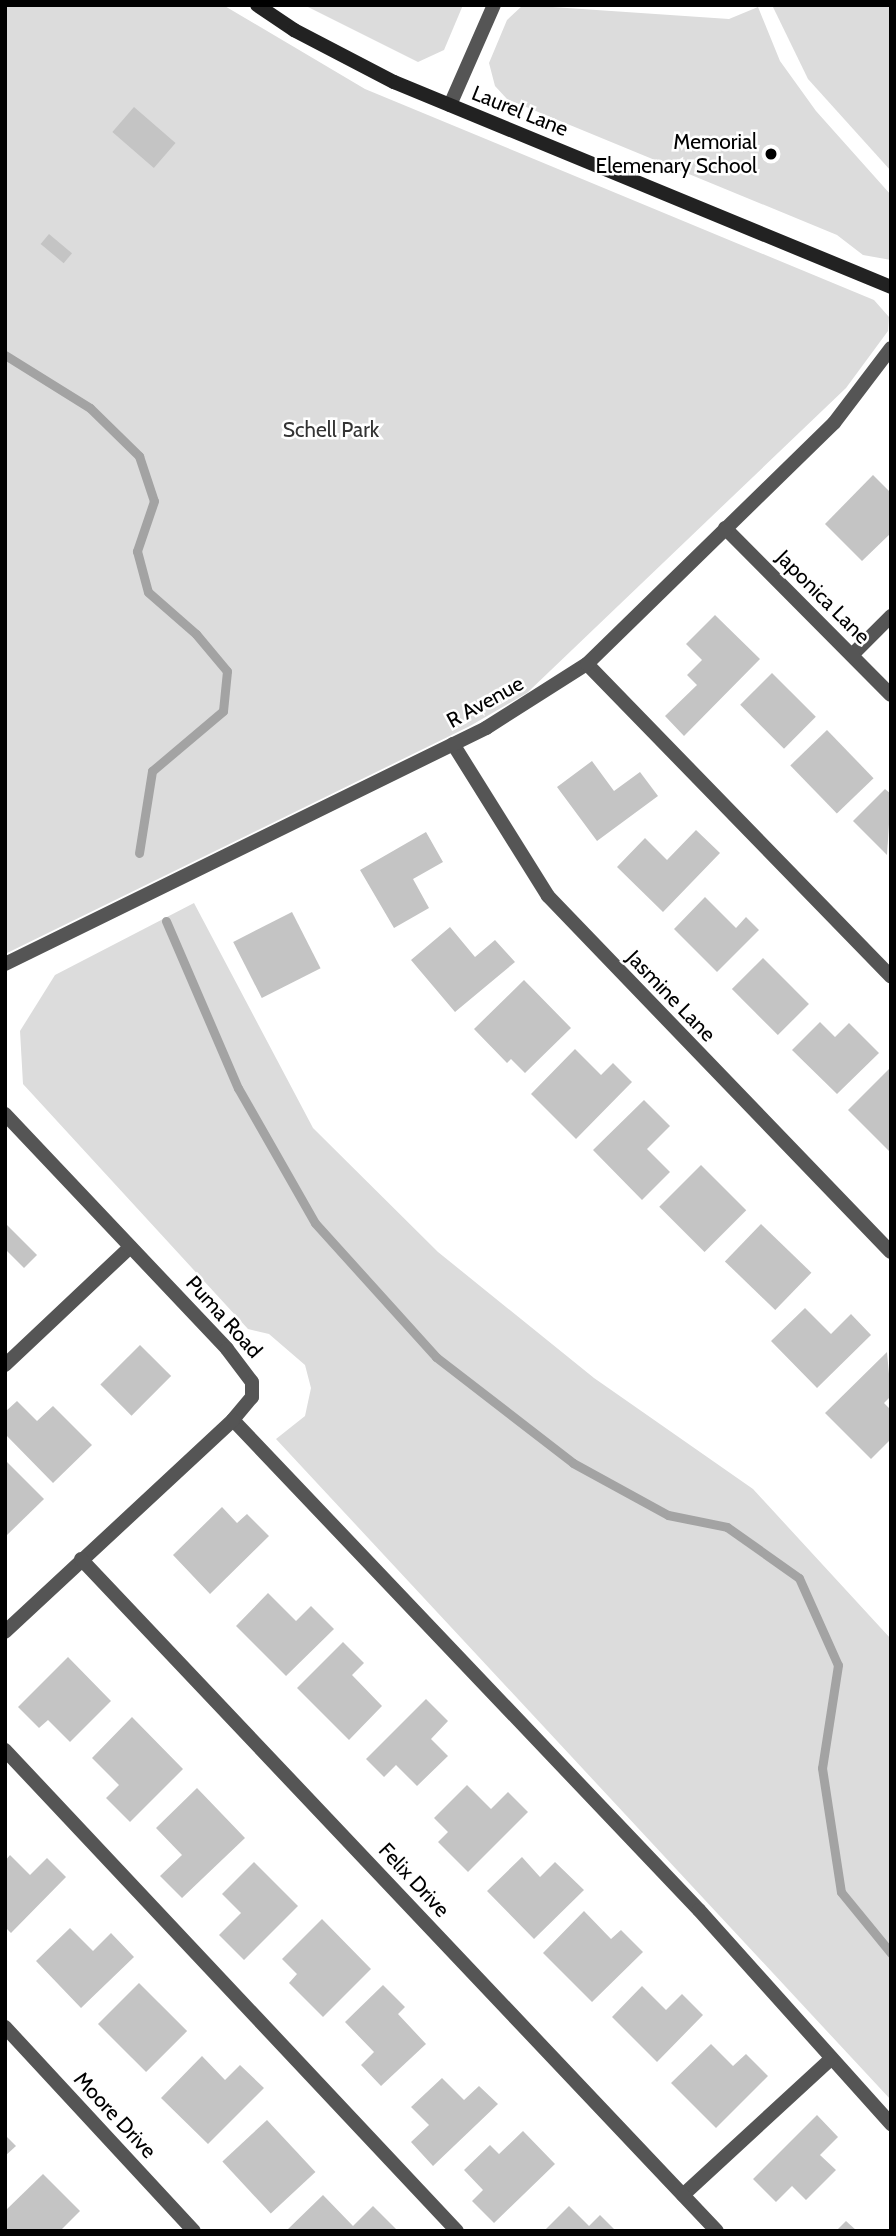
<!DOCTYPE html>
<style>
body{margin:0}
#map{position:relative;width:896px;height:2236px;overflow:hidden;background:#fff;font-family:Cabin,sans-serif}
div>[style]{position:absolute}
.green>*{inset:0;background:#dcdcdc}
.stream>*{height:9px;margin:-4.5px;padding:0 4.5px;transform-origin:4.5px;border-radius:4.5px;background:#a3a3a3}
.building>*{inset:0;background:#c4c4c4;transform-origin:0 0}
.lane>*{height:14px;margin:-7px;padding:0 7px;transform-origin:7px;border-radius:7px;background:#555}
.street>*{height:14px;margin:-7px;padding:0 7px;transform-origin:7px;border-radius:7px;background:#555}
.secondary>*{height:14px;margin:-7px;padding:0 7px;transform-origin:7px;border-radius:7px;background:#222}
.dots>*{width:19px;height:19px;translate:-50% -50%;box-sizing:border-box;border:4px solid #fff;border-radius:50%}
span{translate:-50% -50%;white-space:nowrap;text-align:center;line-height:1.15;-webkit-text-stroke:5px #fff;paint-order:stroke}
.street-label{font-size:21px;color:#000}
.poi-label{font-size:21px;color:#000}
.right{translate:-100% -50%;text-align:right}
.park-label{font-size:21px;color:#333}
.frame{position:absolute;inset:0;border:7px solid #000;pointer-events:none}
</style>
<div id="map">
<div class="green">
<i style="clip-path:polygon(5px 5px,223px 5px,365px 89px,874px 300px,889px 317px,888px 331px,846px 388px,527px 693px,470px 726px,5px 954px)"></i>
<i style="clip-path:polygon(304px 5px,463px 5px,444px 50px,418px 62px)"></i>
<i style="clip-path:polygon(523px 5px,729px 19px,758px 7px,780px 61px,816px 111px,891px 195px,891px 260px,863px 255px,837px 235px,507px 99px,495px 86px,489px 63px,507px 20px)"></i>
<i style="clip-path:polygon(772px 5px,891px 5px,891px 171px,808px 79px)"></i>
<i style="clip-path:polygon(194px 903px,313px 1128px,438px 1252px,594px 1378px,753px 1489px,891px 1639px,891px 2100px,276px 1439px,305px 1416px,311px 1388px,305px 1365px,269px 1334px,248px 1329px,23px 1084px,20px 1031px,55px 975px)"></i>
</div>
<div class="stream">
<i style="left:5px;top:355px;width:100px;rotate:31.9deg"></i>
<i style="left:90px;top:408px;width:69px;rotate:44.4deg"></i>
<i style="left:139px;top:456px;width:47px;rotate:71.6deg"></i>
<i style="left:154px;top:501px;width:53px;rotate:108.8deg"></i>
<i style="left:137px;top:551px;width:42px;rotate:75deg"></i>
<i style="left:148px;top:592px;width:64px;rotate:41.2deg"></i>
<i style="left:196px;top:634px;width:48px;rotate:50deg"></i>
<i style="left:227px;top:671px;width:40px;rotate:95.7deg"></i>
<i style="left:223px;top:711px;width:93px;rotate:139.8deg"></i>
<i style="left:152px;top:771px;width:83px;rotate:99deg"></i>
<i style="left:166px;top:921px;width:182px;rotate:66.7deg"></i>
<i style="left:238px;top:1088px;width:155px;rotate:60.3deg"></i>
<i style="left:315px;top:1223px;width:181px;rotate:47.9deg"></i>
<i style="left:436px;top:1357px;width:173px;rotate:37.7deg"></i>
<i style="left:573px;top:1463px;width:108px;rotate:28.7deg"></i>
<i style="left:668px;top:1515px;width:60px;rotate:11.5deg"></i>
<i style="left:727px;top:1527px;width:88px;rotate:35.3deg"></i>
<i style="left:799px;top:1578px;width:95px;rotate:65.9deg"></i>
<i style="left:838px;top:1665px;width:104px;rotate:98.8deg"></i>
<i style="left:822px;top:1768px;width:125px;rotate:81.3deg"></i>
<i style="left:841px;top:1892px;width:79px;rotate:50.7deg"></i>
</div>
<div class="building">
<i style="left:134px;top:107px;width:55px;height:33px;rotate:41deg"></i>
<i style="left:49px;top:234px;width:30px;height:13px;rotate:40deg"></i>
<i style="clip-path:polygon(873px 475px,891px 493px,891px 533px,862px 561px,825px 524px)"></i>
<i style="clip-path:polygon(715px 615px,760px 659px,684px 736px,665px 716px,697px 685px,687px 675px,702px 660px,686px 644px)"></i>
<i style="left:772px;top:673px;width:62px;height:45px;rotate:45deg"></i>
<i style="left:827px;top:730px;width:67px;height:51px;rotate:46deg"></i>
<i style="clip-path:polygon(592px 761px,614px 791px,640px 772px,658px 796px,597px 841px,557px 787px)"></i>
<i style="clip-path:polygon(885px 789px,891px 794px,887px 855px,853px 821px)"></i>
<i style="clip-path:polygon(696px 830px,720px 853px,663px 912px,617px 867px,645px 838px,667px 860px)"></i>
<i style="clip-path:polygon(426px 832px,443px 862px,413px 879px,429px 908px,394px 928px,360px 870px)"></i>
<i style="clip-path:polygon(705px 897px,736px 928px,746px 917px,759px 930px,717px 972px,674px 929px)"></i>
<i style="left:292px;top:912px;width:63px;height:66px;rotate:63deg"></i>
<i style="clip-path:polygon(450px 927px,475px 957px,495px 940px,515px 962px,455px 1012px,411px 960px)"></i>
<i style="left:763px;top:958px;width:65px;height:44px;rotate:45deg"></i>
<i style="clip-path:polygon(524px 980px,571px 1028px,525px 1073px,511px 1059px,507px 1063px,474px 1029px)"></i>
<i style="clip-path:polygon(820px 1022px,835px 1037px,849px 1023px,879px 1053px,837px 1094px,792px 1050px)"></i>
<i style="clip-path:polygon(575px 1049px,601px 1075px,613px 1063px,632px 1082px,576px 1139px,531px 1094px)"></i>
<i style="clip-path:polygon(891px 1067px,891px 1153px,848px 1110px)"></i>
<i style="clip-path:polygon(644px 1100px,670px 1126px,647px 1149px,670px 1172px,642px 1200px,593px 1150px)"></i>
<i style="left:701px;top:1165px;width:64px;height:59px;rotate:45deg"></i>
<i style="clip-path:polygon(5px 1223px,37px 1255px,24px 1268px,5px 1249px)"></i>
<i style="left:761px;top:1224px;width:70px;height:52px;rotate:44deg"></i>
<i style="clip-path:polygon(805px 1308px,831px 1334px,851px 1314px,871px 1335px,817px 1388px,771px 1341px)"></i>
<i style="left:140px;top:1345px;width:44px;height:56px;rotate:45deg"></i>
<i style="clip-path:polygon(887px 1352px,891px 1396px,884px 1403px,891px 1410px,891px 1439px,871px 1459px,825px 1413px)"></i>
<i style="clip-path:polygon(17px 1401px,37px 1421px,53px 1406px,92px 1445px,53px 1483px,5px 1434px,5px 1412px)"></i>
<i style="clip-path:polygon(5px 1460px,44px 1499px,5px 1537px)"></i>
<i style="clip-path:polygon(222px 1507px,237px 1523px,247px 1514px,269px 1536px,210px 1594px,173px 1555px)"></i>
<i style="clip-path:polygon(268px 1593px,296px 1621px,311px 1606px,334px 1629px,286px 1676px,236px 1626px)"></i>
<i style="clip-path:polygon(343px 1642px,364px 1663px,352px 1675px,382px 1706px,349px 1740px,297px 1688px)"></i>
<i style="clip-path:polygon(68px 1657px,111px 1701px,70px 1742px,48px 1720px,39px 1728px,18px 1707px)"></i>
<i style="clip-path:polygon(426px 1699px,448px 1721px,431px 1739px,448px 1756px,417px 1786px,396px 1765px,384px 1777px,366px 1759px)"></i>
<i style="clip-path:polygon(132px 1717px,183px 1769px,130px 1822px,106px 1798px,119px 1785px,92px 1758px)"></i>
<i style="clip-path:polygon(467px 1785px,491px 1809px,508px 1792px,528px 1812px,468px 1872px,438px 1842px,448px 1832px,434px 1818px)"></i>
<i style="clip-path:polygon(197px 1788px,245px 1838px,182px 1898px,160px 1876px,182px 1855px,156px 1828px)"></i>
<i style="clip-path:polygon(10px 1855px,30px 1875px,47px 1858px,66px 1877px,11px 1933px,5px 1927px,5px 1861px)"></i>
<i style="clip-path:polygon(522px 1857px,540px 1877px,555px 1862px,584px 1890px,534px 1939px,487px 1891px)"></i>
<i style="clip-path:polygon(254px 1862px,298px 1906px,244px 1960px,219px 1935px,241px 1913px,222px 1894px)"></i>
<i style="clip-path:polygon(584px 1911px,611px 1939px,621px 1930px,643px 1952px,592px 2002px,543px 1953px)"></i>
<i style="clip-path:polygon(322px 1919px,371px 1969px,323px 2017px,289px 1983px,297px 1974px,282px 1959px)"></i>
<i style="clip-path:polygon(70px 1928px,93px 1951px,111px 1933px,134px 1957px,81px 2008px,36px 1961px)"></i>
<i style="left:139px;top:1983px;width:68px;height:58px;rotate:45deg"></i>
<i style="clip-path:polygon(383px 1985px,405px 2007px,398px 2014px,426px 2044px,381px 2086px,361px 2065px,374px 2052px,345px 2022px)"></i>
<i style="clip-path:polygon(642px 1986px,666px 2010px,682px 1994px,703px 2015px,657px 2062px,612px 2017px)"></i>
<i style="clip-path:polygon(711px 2044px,733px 2066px,746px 2054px,768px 2076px,716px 2128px,671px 2083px)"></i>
<i style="clip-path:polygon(202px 2056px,225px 2080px,240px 2065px,264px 2088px,208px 2144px,161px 2098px)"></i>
<i style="clip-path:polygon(442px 2078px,464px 2100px,479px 2086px,498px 2104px,433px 2166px,411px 2142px,429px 2125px,411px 2107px)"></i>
<i style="clip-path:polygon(817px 2115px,838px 2137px,820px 2155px,836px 2170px,806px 2200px,792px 2186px,776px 2202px,753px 2179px)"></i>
<i style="left:267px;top:2120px;width:71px;height:61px;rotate:47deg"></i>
<i style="clip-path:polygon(523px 2131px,555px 2164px,494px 2223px,472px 2201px,483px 2190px,464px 2170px,490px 2145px,499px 2154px)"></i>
<i style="clip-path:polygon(5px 2135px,16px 2146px,5px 2156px)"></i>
<i style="clip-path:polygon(43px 2174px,80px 2211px,60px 2231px,5px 2231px,5px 2211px)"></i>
<i style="clip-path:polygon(323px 2195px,353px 2226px,373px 2206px,398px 2231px,286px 2231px)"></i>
<i style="clip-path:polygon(569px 2206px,589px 2226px,600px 2215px,616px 2231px,544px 2231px)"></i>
<i style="clip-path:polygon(846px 2221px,857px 2231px,836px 2231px)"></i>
</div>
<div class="lane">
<i style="left:450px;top:105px;width:109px;rotate:-66.3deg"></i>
<i style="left:852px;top:655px;width:55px;rotate:-45deg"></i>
<i style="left:587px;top:664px;width:436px;rotate:45.8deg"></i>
<i style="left:5px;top:1365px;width:172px;rotate:-43.3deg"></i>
<i style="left:233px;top:1420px;width:676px;rotate:46.44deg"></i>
<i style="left:699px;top:1910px;width:288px;rotate:48.1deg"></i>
<i style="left:5px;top:1750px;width:660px;rotate:46.78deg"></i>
<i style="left:683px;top:2195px;width:201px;rotate:-42.6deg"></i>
</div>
<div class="street">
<i style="left:725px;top:528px;width:235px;rotate:45.2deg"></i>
<i style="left:453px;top:744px;width:179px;rotate:58deg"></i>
<i style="left:548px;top:896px;width:494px;rotate:46.1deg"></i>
<i style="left:5px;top:964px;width:536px;rotate:-26.13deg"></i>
<i style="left:486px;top:728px;width:120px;rotate:-32.4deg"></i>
<i style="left:587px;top:664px;width:345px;rotate:-44.3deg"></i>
<i style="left:834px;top:423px;width:94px;rotate:-52.8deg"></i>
<i style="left:5px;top:1114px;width:323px;rotate:46.6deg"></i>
<i style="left:227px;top:1349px;width:41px;rotate:52.9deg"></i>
<i style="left:252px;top:1382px;width:15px;rotate:90deg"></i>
<i style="left:252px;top:1397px;width:30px;rotate:130deg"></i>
<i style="left:233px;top:1420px;width:311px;rotate:137.1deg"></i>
<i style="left:81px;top:1559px;width:925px;rotate:46.58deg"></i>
<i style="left:5px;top:2027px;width:278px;rotate:47.2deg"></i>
</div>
<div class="secondary">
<i style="left:257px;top:5px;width:45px;rotate:34deg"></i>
<i style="left:294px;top:30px;width:113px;rotate:27.5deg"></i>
<i style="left:394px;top:82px;width:538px;rotate:22.41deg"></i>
</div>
<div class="dots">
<i style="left:771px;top:154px;background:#000"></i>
</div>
<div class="street-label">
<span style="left:520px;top:111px;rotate:22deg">Laurel Lane</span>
<span style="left:823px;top:597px;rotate:45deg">Japonica Lane</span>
<span style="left:485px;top:702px;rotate:-29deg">R Avenue</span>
<span style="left:671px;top:996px;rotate:46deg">Jasmine Lane</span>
<span style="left:224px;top:1317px;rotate:48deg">Puma Road</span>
<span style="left:414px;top:1880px;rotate:47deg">Felix Drive</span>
<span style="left:115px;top:2115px;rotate:47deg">Moore Drive</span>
</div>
<div class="poi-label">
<span class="right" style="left:757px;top:154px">Memorial<br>Elemenary School</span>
</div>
<div class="park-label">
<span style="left:331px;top:430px">Schell Park</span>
</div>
<div class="frame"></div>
</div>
